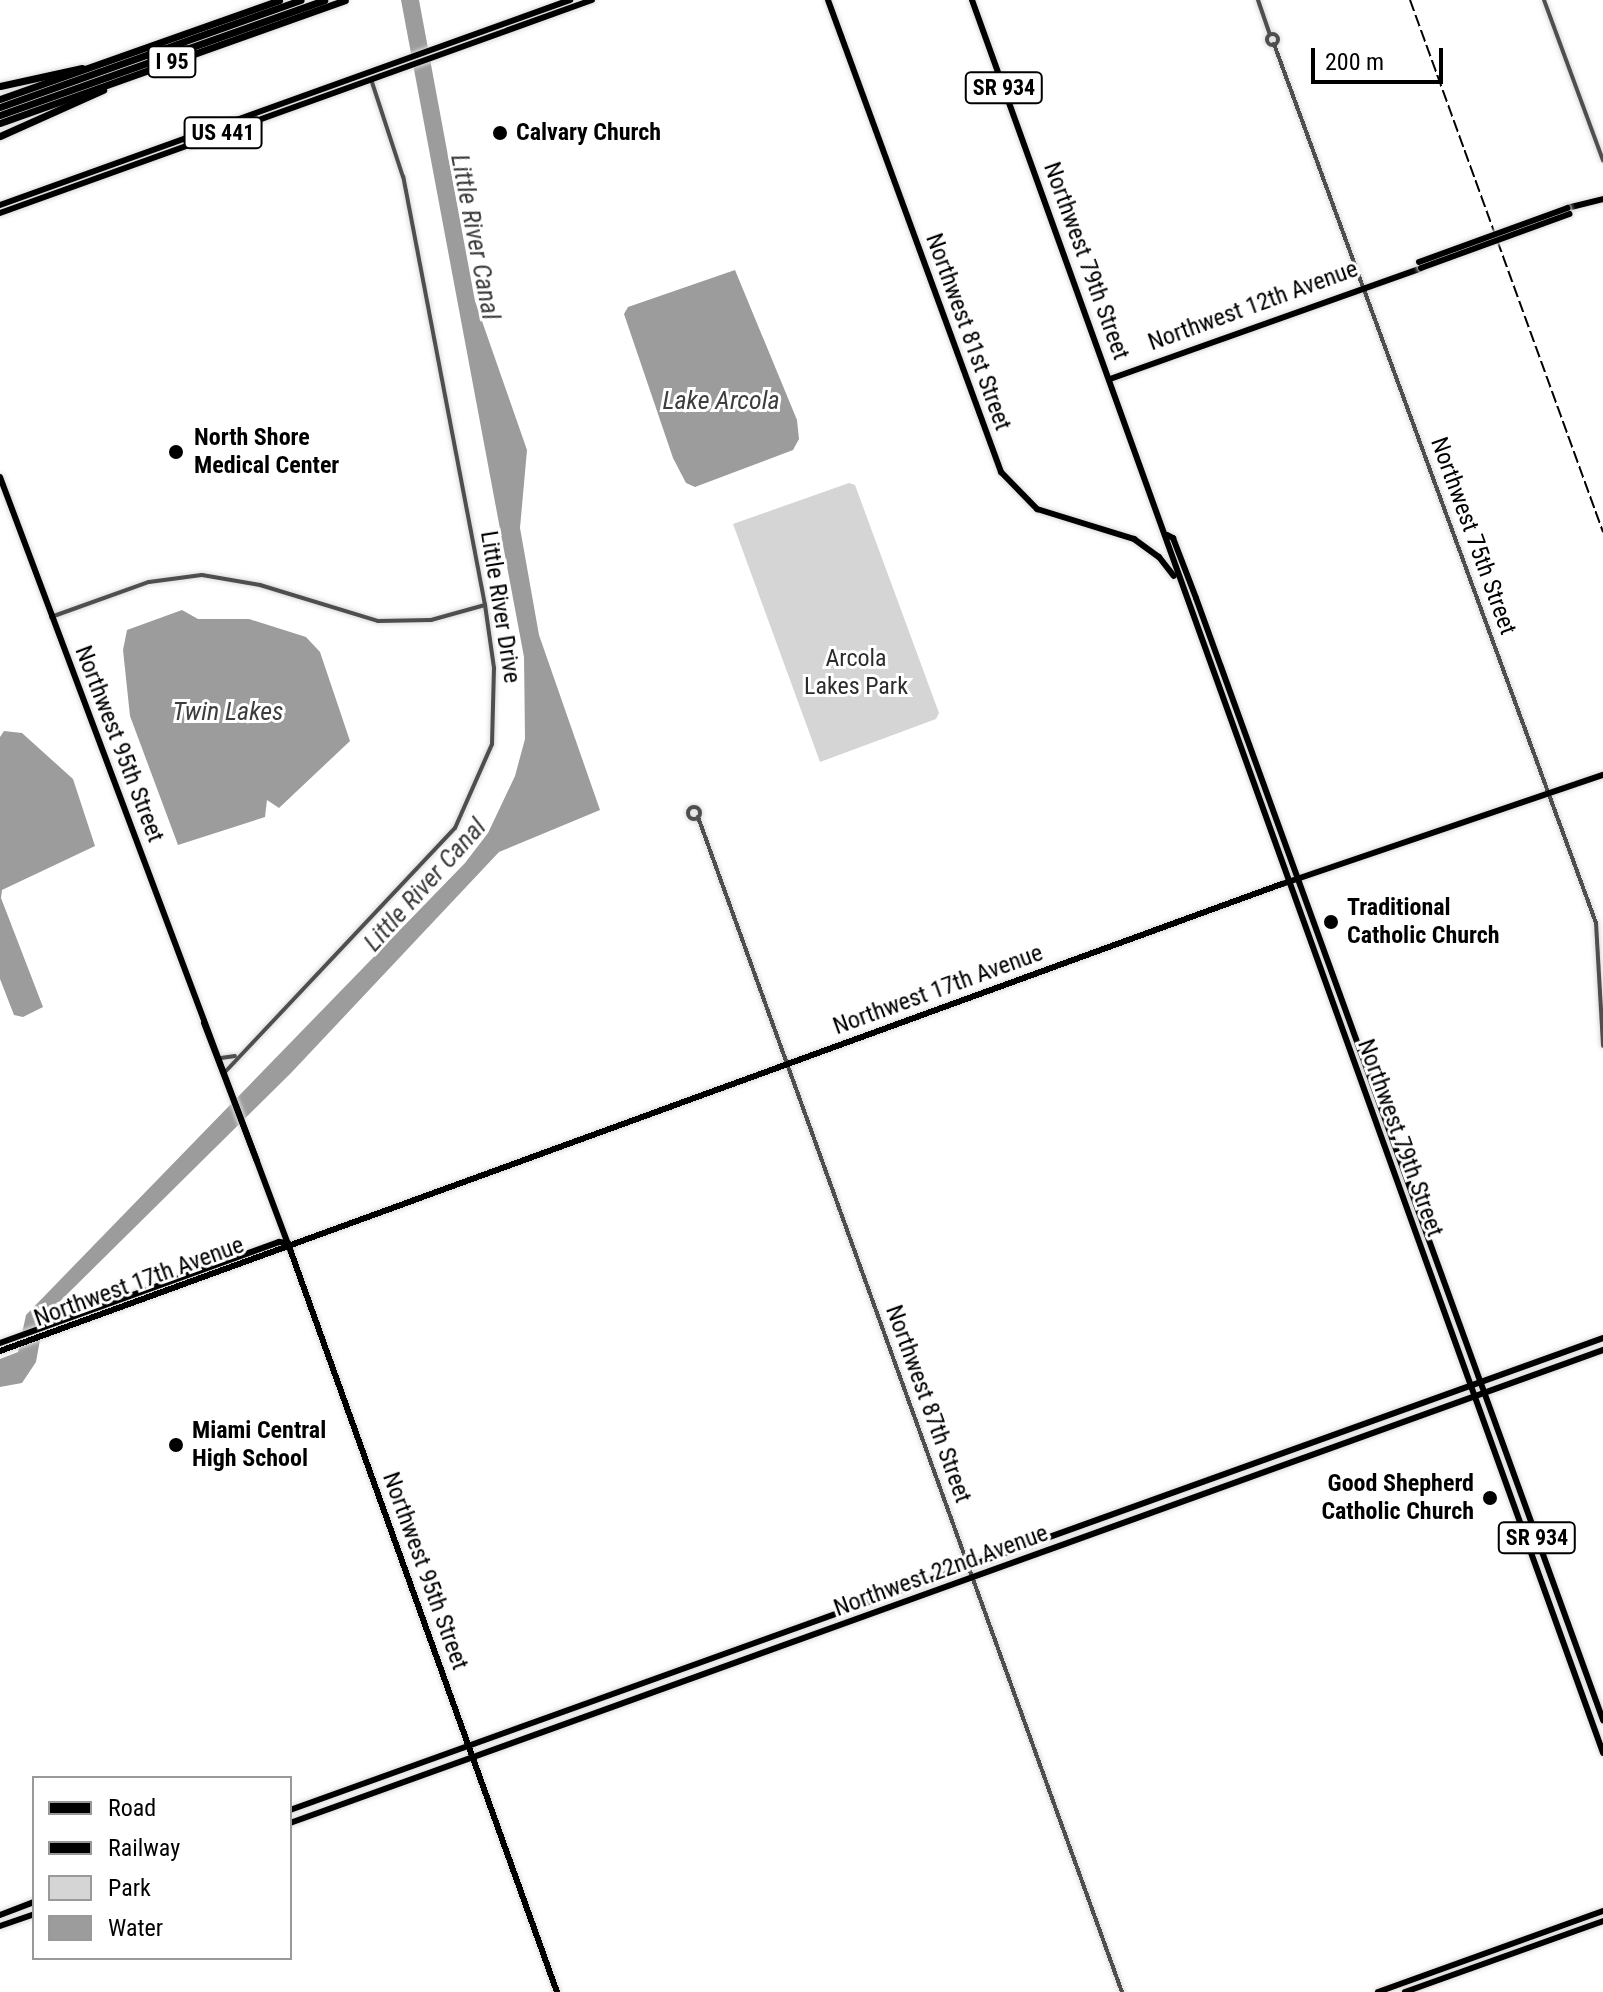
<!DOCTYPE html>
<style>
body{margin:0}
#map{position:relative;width:1603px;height:1992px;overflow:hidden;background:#fff;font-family:"Roboto Condensed",sans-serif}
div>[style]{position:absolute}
.green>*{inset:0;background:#d5d5d5}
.water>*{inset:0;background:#9c9c9c}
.roads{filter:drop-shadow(0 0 2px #dbdbdb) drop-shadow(0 0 2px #dbdbdb)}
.minor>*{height:4px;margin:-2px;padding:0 2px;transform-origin:2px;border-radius:2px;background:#4e4e4e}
.minor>.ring{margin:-2px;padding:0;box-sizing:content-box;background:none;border:4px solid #4e4e4e;border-radius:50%}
.major>*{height:6px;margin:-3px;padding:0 3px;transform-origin:3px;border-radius:3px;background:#000}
.highway>*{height:7px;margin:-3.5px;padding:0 3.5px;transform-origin:3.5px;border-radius:3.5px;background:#000}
.rail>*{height:2px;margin-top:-1px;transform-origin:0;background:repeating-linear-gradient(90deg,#000 0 12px,transparent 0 16px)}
.bridges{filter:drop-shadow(0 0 2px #dbdbdb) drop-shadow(0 0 2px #dbdbdb)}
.major-bridge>*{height:6px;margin:-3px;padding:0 3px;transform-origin:3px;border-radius:3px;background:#000}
.dots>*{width:22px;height:22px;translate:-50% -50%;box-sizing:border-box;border:4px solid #fff;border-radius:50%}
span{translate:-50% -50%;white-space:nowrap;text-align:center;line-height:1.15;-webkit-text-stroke:6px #fff;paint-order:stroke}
.shield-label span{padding:2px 6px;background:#fff;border:2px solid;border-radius:6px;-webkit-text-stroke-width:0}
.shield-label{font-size:22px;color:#000;font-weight:700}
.poi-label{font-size:24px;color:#000;font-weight:700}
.left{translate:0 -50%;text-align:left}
.right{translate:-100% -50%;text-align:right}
.street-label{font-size:24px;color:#000}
.park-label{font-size:24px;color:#2c2c2c}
.water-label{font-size:26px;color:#3d3d3d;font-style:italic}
.legend{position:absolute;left:32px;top:1776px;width:260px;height:184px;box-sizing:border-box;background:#fff;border:2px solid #999;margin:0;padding:10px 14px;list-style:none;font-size:24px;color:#000}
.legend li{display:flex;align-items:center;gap:16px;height:40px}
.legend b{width:40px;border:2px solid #999}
.scale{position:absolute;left:1311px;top:48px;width:132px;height:36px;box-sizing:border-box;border:4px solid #000;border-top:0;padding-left:10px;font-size:24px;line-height:28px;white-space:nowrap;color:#000;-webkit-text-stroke:6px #fff;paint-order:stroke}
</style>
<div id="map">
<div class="green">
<i style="clip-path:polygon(849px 483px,855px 485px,939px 713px,936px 719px,820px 762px,733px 524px)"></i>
</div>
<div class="water">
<i style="clip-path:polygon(401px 0,419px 0,475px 301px,527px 450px,520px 528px,539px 635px,600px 810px,499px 852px,291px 1073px,44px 1317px,36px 1362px,22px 1383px,0 1387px,0 1359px,18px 1352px,26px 1315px,465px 863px,488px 833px,515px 776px,525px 739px,524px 657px)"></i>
<i style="clip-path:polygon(735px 270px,797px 420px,799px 439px,793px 450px,695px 487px,686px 483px,673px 458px,624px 314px,628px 307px)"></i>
<i style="clip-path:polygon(182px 610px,198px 619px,249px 619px,306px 637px,320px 652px,350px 741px,279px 808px,267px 800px,265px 817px,178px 845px,130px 716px,123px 650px,127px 630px)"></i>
<i style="clip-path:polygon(4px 731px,22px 733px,73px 779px,95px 846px,2px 890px,1px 898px,43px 1007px,23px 1017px,14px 1015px,0 979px,0 737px)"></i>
</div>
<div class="roads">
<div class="minor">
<i style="left:1258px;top:0;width:36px;rotate:71deg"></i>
<i style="left:1544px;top:0;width:171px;rotate:69.8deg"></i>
<i class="ring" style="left:1266.5px;top:33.5px;width:7px;height:7px"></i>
<i style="left:1274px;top:44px;width:936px;rotate:69.88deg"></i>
<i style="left:1596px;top:923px;width:123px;rotate:86.7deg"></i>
<i style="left:51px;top:617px;width:104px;rotate:-19.7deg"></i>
<i style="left:149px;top:582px;width:53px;rotate:-7.5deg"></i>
<i style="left:202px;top:575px;width:59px;rotate:9.8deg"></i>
<i style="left:260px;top:585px;width:123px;rotate:17deg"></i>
<i style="left:378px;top:621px;width:53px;rotate:-1.1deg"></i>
<i style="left:431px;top:620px;width:56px;rotate:-15.5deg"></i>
<i class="ring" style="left:688px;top:807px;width:8px;height:8px"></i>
<i style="left:698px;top:817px;width:1249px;rotate:70.16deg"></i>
<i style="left:221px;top:1058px;width:14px;rotate:-8deg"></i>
<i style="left:226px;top:1071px;width:334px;rotate:-46.7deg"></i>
<i style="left:455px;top:828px;width:92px;rotate:-66.2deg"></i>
<i style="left:492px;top:744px;width:76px;rotate:-88.5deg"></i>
<i style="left:494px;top:668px;width:64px;rotate:-98.1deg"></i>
<i style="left:485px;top:605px;width:436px;rotate:-100.8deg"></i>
<i style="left:403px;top:177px;width:103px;rotate:-108.1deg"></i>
</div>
<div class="major">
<i style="left:828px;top:0;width:503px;rotate:69.87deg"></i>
<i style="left:1001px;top:472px;width:52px;rotate:45.8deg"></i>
<i style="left:1037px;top:509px;width:102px;rotate:17.2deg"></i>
<i style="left:1134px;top:539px;width:31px;rotate:36deg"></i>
<i style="left:1159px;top:557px;width:24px;rotate:52deg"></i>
<i style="left:972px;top:0;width:1863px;rotate:70.2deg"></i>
<i style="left:0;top:205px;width:606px;rotate:-19.78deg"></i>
<i style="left:1567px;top:208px;width:37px;rotate:-14deg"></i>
<i style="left:0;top:213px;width:629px;rotate:-19.79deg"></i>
<i style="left:1110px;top:379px;width:330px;rotate:-19.6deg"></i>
<i style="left:0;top:477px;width:828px;rotate:69.42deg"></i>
<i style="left:291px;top:1252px;width:786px;rotate:70.23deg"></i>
<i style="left:1167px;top:535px;width:7px;rotate:27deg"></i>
<i style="left:1173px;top:538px;width:64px;rotate:69deg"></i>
<i style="left:1196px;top:598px;width:1194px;rotate:70.06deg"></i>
<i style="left:204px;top:1023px;width:148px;rotate:69deg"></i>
<i style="left:0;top:1343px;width:297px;rotate:-19.9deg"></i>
<i style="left:279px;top:1242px;width:9px;rotate:6deg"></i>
<i style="left:0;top:1351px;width:1364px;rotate:-20.02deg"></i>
<i style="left:1282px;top:884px;width:339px;rotate:-18.8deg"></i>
<i style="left:290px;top:1810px;width:1395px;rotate:-19.77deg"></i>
<i style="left:290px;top:1823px;width:1396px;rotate:-19.81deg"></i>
<i style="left:0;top:1915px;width:36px;rotate:-21deg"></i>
<i style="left:0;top:1926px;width:36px;rotate:-19deg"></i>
<i style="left:1378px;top:1992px;width:239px;rotate:-19.8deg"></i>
<i style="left:1405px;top:1992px;width:210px;rotate:-19.7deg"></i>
</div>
<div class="highway">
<i style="left:0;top:86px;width:84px;rotate:-12.4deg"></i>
<i style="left:0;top:99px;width:296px;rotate:-19.5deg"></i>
<i style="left:0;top:107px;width:319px;rotate:-19.6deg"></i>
<i style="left:0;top:115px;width:344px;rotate:-19.5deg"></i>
<i style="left:0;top:123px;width:366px;rotate:-19.6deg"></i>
<i style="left:0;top:136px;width:113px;rotate:-24.1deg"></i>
</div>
</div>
<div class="rail">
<i style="left:1410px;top:0;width:566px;rotate:70.06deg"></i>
</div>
<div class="bridges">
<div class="major-bridge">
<i style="left:1419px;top:262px;width:158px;rotate:-20deg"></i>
<i style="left:1421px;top:268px;width:158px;rotate:-20deg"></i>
</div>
</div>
<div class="dots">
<i style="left:500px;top:133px;background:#000"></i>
<i style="left:176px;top:452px;background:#000"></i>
<i style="left:1331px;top:922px;background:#000"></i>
<i style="left:176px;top:1445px;background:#000"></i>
<i style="left:1490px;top:1498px;background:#000"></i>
</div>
<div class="shield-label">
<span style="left:172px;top:62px">I 95</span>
<span style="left:1004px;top:88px">SR 934</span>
<span style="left:223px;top:133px">US 441</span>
<span style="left:1537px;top:1538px">SR 934</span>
</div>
<div class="poi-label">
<span class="left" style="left:516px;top:133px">Calvary Church</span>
<span class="left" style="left:194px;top:452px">North Shore<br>Medical Center</span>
<span class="left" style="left:1347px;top:922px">Traditional<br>Catholic Church</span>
<span class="left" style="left:192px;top:1445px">Miami Central<br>High School</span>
<span class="right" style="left:1474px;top:1498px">Good Shepherd<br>Catholic Church</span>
</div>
<div class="street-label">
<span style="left:1086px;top:261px;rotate:70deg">Northwest 79th Street</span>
<span style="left:1253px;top:306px;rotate:-20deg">Northwest 12th Avenue</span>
<span style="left:968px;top:332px;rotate:70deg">Northwest 81st Street</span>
<span style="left:1473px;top:536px;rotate:70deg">Northwest 75th Street</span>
<span style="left:500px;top:607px;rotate:81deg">Little River Drive</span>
<span style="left:119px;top:744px;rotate:69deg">Northwest 95th Street</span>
<span style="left:938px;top:990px;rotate:-20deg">Northwest 17th Avenue</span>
<span style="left:1400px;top:1138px;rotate:70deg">Northwest 79th Street</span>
<span style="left:139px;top:1282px;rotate:-20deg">Northwest 17th Avenue</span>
<span style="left:928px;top:1404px;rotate:70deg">Northwest 87th Street</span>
<span style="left:425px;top:1571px;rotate:70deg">Northwest 95th Street</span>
<span style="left:941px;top:1571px;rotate:-20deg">Northwest 22nd Avenue</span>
</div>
<div class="park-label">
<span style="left:856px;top:673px">Arcola<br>Lakes Park</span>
</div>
<div class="water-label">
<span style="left:475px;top:237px;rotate:79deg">Little River Canal</span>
<span style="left:721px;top:401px">Lake Arcola</span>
<span style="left:228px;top:712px">Twin Lakes</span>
<span style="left:425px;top:885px;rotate:-48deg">Little River Canal</span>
</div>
<ul class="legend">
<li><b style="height:10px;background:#000"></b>Road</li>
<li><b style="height:10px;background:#000"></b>Railway</li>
<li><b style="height:22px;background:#d5d5d5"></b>Park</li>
<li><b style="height:22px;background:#9c9c9c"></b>Water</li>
</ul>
<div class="scale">200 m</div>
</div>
